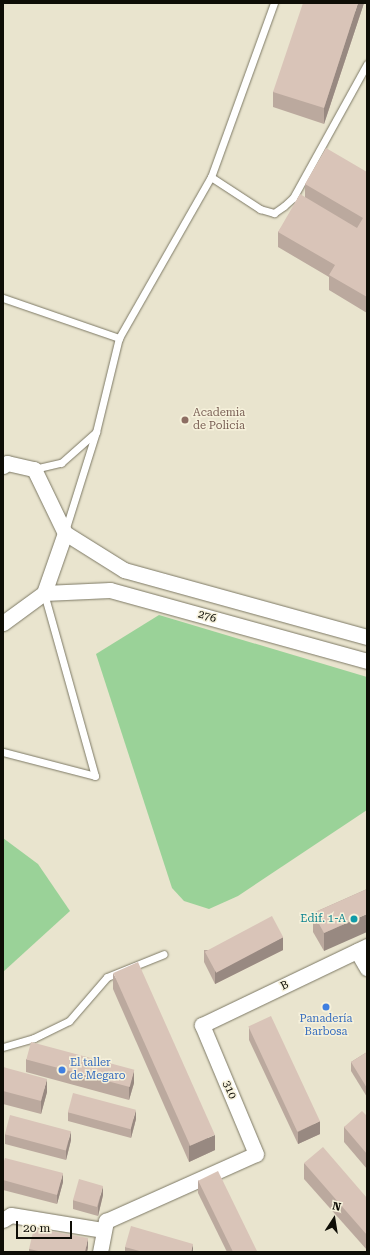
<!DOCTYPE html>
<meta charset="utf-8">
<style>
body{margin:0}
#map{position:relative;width:370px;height:1255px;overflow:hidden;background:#e9e4ce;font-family:"Roboto Serif",serif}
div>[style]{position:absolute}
.green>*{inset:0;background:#9ad298}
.roads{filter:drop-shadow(0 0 1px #7d7965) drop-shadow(0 0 1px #7d7965)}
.lane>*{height:7px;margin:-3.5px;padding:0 3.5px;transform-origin:3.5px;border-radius:3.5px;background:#fff}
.street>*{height:15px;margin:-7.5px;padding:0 7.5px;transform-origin:7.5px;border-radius:7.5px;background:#fff}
.wall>*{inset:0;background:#bba99e}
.shaded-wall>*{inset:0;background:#988981}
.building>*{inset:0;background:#d9c4b8;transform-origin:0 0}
.dots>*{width:11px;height:11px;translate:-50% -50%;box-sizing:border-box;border:2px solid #f6f1db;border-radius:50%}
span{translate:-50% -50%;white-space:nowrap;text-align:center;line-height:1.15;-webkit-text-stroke:3px #f6f1db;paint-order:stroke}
.education-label{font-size:11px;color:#785e54}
.left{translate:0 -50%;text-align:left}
.street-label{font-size:11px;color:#0e0d06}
.culture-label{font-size:11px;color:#0d838f}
.right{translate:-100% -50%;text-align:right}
.shop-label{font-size:11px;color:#366cbe}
.frame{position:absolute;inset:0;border:4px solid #0e0d06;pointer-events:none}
.north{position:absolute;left:314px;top:1199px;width:40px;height:40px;-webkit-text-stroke:3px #f6f1db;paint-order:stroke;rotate:12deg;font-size:11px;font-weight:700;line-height:16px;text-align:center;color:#0e0d06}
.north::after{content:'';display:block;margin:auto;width:14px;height:18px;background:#0e0d06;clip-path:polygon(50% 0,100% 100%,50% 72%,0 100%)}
.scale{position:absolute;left:16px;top:1221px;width:56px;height:18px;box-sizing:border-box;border:2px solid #0e0d06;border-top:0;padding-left:5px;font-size:12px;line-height:14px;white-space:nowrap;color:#0e0d06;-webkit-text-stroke:3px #f6f1db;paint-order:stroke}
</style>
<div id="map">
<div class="green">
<i style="clip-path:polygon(159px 615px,367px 677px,367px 810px,238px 896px,209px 909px,184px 901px,172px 888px,96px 654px)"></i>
<i style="clip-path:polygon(3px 838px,38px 864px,70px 911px,3px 972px)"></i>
</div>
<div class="roads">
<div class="lane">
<i style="left:211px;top:177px;width:59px;rotate:33.1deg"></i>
<i style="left:260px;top:209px;width:15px;rotate:16deg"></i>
<i style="left:274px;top:213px;width:12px;rotate:-35deg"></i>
<i style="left:284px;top:206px;width:12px;rotate:-42deg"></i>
<i style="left:293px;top:198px;width:153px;rotate:-61.1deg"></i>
<i style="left:3px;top:298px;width:123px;rotate:19deg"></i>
<i style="left:34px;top:469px;width:28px;rotate:-13deg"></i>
<i style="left:61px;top:463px;width:47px;rotate:-41.5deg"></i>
<i style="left:65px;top:531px;width:104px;rotate:-72.6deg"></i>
<i style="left:96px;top:432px;width:97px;rotate:-76.3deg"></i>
<i style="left:119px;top:338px;width:185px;rotate:-60.3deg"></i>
<i style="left:211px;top:177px;width:185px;rotate:-70.1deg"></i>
<i style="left:3px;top:752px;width:95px;rotate:14.6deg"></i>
<i style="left:95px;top:776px;width:190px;rotate:-105.6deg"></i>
<i style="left:3px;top:1047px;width:32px;rotate:-16deg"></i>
<i style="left:34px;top:1038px;width:39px;rotate:-26deg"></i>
<i style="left:69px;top:1021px;width:58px;rotate:-49.2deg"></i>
<i style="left:107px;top:977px;width:61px;rotate:-22deg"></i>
</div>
<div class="street">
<i style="left:3px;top:466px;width:5px;rotate:-37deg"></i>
<i style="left:7px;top:463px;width:28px;rotate:13deg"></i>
<i style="left:34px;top:469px;width:71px;rotate:64.2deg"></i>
<i style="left:65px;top:533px;width:64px;rotate:109.3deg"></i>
<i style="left:44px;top:593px;width:51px;rotate:143.8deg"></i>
<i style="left:65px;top:533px;width:70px;rotate:32.1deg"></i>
<i style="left:124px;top:570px;width:252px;rotate:15.4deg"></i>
<i style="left:44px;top:593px;width:66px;rotate:-2.6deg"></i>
<i style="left:110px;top:590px;width:267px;rotate:15.4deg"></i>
<i style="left:357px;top:951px;width:20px;rotate:60deg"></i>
<i style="left:3px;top:1220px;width:9px;rotate:-32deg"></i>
<i style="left:11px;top:1215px;width:94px;rotate:9.2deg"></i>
<i style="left:100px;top:1252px;width:32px;rotate:-79deg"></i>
<i style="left:106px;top:1221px;width:164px;rotate:-24.1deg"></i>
<i style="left:256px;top:1154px;width:140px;rotate:-112.7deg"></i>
<i style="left:202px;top:1025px;width:183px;rotate:-25.6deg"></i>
</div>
</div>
<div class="wall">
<i style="clip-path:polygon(364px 3px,324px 124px,273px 107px,273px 92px)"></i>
<i style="clip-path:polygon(367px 172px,367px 313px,329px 290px,329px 277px,278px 247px,278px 232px,305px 197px,305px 184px)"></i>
<i style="clip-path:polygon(367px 889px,324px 951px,313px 932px,313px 913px)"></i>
<i style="clip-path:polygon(204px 950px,283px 950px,215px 984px,204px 962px)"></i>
<i style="clip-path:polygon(113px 973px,215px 1150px,189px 1162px,113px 989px)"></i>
<i style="clip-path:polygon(249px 1027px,320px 1134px,298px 1144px,249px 1040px)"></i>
<i style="clip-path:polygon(367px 1052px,367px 1097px,351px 1071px,351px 1062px)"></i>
<i style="clip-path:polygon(26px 1059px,134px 1083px,129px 1100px,26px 1072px)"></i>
<i style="clip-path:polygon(3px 1067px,47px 1092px,41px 1114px,3px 1104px)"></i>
<i style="clip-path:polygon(68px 1112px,136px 1119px,131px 1138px,68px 1121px)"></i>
<i style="clip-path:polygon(367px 1116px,367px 1169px,344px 1142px,344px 1127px)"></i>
<i style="clip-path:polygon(5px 1134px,71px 1140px,66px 1160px,5px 1144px)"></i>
<i style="clip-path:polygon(304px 1163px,367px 1198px,367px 1250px,304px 1179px)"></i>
<i style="clip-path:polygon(3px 1164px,63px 1182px,57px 1204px,3px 1190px)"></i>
<i style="clip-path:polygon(198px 1180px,257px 1252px,227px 1252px,198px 1193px)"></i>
<i style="clip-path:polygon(103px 1195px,98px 1216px,73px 1209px,73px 1200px)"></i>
<i style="clip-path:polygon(88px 1247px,87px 1252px,29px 1252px,29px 1249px)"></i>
<i style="clip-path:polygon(125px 1247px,193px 1252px,125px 1252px)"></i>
</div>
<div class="shaded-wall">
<i style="clip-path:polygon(358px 3px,364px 3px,324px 124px,324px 108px)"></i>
<i style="clip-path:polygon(367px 914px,367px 932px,324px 951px,324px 933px)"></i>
<i style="clip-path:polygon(283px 937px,283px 950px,215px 984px,215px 971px)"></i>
<i style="clip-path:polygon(134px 1070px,134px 1083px,129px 1100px,129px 1087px)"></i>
<i style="clip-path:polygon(47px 1079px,47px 1092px,41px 1114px,41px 1101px)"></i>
<i style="clip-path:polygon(136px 1110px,136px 1119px,131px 1138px,131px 1128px)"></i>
<i style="clip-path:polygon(320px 1121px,320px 1134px,298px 1144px,298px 1132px)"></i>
<i style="clip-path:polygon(71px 1131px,71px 1140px,66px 1160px,66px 1151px)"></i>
<i style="clip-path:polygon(215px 1135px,215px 1150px,189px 1162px,189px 1146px)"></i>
<i style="clip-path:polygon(63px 1173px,63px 1182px,57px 1204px,57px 1195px)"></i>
<i style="clip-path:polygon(103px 1186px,103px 1195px,98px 1216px,98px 1206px)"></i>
<i style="clip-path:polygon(88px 1238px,88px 1247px,87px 1252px,85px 1252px)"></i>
<i style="clip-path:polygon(193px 1244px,193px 1252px,191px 1252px)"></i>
</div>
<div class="building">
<i style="clip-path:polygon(303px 3px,358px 3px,324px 108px,273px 92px)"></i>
<i style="clip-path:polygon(326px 148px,367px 172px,367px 297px,329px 275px,335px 265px,278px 232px,300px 194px,357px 228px,363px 218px,305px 184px)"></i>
<i style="clip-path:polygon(367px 889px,367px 914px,324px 933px,313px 913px)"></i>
<i style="left:272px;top:916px;width:24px;height:76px;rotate:62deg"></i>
<i style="left:138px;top:962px;width:189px;height:27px;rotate:66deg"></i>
<i style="left:271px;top:1016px;width:116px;height:25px;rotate:65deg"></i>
<i style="left:31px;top:1042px;width:107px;height:18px;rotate:15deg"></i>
<i style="clip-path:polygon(367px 1052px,367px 1088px,351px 1062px)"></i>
<i style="clip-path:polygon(3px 1067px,47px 1079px,41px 1101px,3px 1091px)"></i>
<i style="left:73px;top:1093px;width:65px;height:20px;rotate:15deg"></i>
<i style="clip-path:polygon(362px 1111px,367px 1116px,367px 1154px,344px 1127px)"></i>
<i style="left:10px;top:1115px;width:63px;height:20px;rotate:15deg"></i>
<i style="clip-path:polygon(323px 1147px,367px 1198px,367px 1235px,304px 1163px)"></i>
<i style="clip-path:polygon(5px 1158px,63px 1173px,57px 1195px,3px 1180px,3px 1164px)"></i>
<i style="left:218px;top:1171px;width:90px;height:22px;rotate:64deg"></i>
<i style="left:79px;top:1179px;width:25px;height:22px;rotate:16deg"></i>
<i style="clip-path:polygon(131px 1226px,193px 1244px,191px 1252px,143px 1252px,125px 1247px)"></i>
<i style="clip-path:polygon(34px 1228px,88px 1238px,85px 1252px,43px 1252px,29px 1249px)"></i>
</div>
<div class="dots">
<i style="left:185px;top:420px;background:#8d6e63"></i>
<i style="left:354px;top:919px;background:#0f9aa8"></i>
<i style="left:326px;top:1007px;background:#3f7fe0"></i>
<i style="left:62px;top:1070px;background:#3f7fe0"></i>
</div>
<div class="education-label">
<span class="left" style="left:193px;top:420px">Academia<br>de Policía</span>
</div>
<div class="street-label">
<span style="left:207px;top:617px;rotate:16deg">276</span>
<span style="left:285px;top:986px;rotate:-26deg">B</span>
<span style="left:229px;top:1090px;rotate:67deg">310</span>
</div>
<div class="culture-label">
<span class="right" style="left:346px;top:919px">Edif. 1-A</span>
</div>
<div class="shop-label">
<span style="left:326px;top:1026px">Panadería<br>Barbosa</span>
<span class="left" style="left:70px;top:1070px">El taller<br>de Megaro</span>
</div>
<div class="frame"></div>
<div class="north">N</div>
<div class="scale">20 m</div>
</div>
